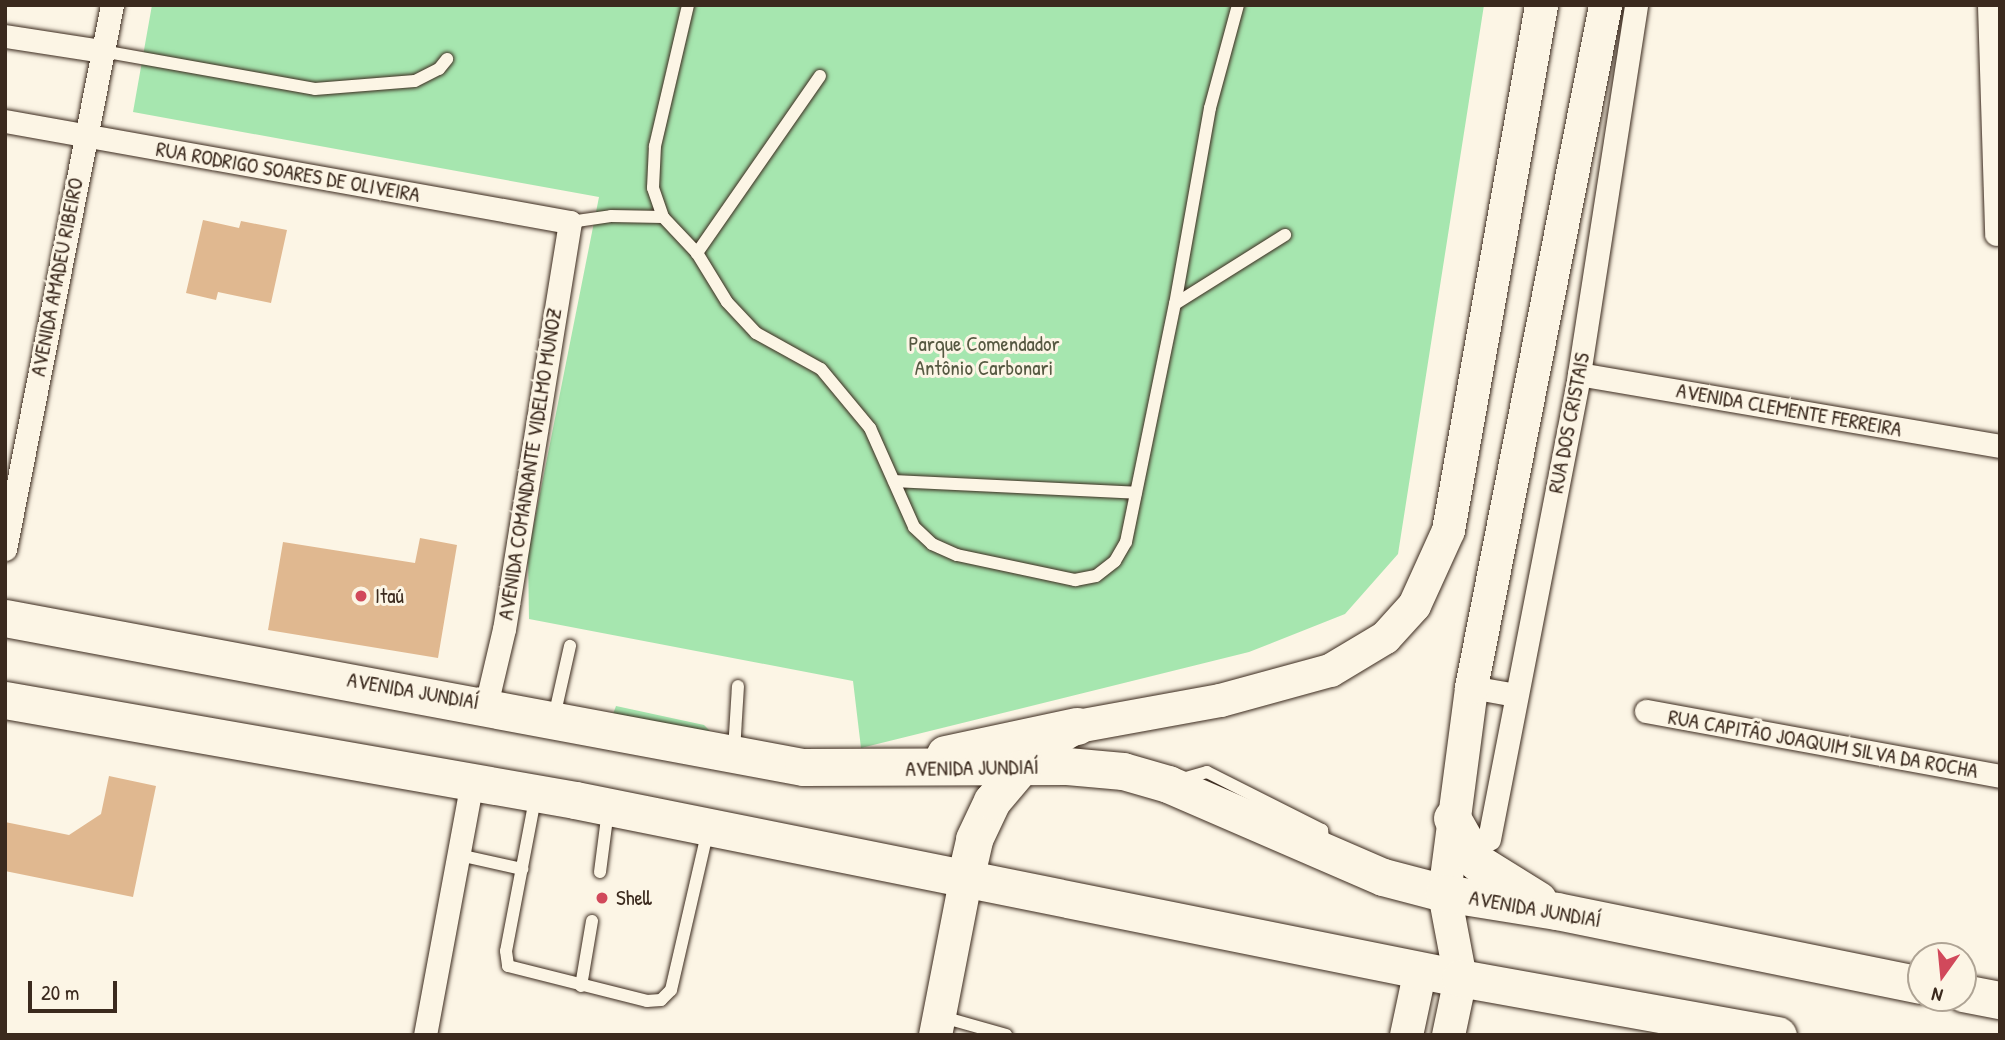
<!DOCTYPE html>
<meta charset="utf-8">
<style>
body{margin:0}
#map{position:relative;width:2005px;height:1040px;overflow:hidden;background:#fcf5e5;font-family:"Patrick Hand",sans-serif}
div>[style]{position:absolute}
.green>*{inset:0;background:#a6e6af}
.building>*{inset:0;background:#e0b890}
.roads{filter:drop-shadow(0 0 2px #3b2a1e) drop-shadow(0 0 2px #3b2a1e)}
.lane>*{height:12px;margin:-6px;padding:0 6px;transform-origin:6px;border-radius:6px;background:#fcf5e5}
.street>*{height:23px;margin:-11.5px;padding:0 11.5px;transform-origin:11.5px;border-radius:11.5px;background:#fcf5e5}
.secondary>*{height:33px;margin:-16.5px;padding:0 16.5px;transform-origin:16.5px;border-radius:16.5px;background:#fcf5e5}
.primary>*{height:37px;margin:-18.5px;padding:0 18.5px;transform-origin:18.5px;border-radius:18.5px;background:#fcf5e5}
.dots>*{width:19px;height:19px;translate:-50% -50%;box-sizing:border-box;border:4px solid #fcf5e5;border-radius:50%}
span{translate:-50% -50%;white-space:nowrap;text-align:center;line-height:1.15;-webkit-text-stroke:6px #fcf5e5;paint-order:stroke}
.street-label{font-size:21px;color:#3b2a1e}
.park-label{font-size:21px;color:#565942}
.poi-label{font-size:21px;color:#3b2a1e}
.left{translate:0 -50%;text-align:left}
.frame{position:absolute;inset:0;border:7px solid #3b2a1e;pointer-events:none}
.north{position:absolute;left:1907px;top:942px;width:70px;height:70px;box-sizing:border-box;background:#fcf5e5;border:2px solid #afa495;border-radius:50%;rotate:195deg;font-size:19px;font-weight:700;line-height:28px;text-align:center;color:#3b2a1e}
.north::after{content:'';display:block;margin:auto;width:24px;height:32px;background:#d1495b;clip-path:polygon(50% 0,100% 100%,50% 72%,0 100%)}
.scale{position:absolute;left:28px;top:981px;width:89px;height:32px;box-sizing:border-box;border:4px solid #3b2a1e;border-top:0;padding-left:9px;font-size:21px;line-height:24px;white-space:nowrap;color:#3b2a1e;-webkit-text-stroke:5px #fcf5e5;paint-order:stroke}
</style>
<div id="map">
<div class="green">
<i style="clip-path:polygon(152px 5px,1484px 5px,1398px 554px,1345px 614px,1249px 652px,861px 748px,853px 681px,529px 619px,528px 554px,599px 197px,133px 112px)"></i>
<i style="clip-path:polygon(616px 706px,704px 725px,712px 733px,613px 714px)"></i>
</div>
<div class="building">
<i style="clip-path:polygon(203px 220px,239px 228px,241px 221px,287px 230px,271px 303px,218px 292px,216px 300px,186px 293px)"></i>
<i style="clip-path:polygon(420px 538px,457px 545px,438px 658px,268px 630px,283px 542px,415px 563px)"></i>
<i style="clip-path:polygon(109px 776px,156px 786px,133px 897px,5px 871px,5px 822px,69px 835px,101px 814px)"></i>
</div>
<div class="roads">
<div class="lane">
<i style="left:1238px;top:5px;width:107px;rotate:105.2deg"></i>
<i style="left:1210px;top:108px;width:199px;rotate:100.1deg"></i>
<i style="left:1175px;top:304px;width:130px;rotate:-32.1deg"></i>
<i style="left:102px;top:51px;width:216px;rotate:10.1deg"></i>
<i style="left:315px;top:89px;width:100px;rotate:-4.6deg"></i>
<i style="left:415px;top:81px;width:27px;rotate:-27deg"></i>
<i style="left:439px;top:69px;width:13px;rotate:-51deg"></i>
<i style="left:820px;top:76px;width:216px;rotate:124.8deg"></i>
<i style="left:697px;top:253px;width:57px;rotate:58.5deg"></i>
<i style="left:727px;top:302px;width:42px;rotate:46.9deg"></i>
<i style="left:756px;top:333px;width:74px;rotate:29deg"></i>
<i style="left:821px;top:369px;width:77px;rotate:50.3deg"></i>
<i style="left:870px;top:428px;width:108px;rotate:66deg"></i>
<i style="left:914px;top:527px;width:25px;rotate:43deg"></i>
<i style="left:932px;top:544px;width:27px;rotate:24deg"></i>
<i style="left:957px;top:555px;width:121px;rotate:12deg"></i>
<i style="left:1075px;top:580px;width:21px;rotate:-11deg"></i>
<i style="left:1096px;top:576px;width:24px;rotate:-38deg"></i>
<i style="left:1115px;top:561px;width:22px;rotate:-60deg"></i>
<i style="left:1126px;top:542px;width:243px;rotate:-78.4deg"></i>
<i style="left:663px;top:217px;width:50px;rotate:46.6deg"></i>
<i style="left:570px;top:222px;width:41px;rotate:-8.3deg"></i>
<i style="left:611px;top:216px;width:52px;rotate:1.1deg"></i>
<i style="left:663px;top:217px;width:31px;rotate:-109deg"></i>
<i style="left:653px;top:188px;width:42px;rotate:-87.3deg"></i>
<i style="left:655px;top:146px;width:145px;rotate:-76.8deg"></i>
<i style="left:894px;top:481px;width:242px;rotate:2.8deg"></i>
<i style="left:554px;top:717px;width:73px;rotate:-77.3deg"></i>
<i style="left:734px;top:751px;width:65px;rotate:-86.5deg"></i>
<i style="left:1179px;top:780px;width:29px;rotate:-16deg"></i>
<i style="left:1207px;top:772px;width:129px;rotate:26.8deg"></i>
<i style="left:1322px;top:830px;width:16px;rotate:83deg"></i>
<i style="left:536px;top:794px;width:160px;rotate:100.8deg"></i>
<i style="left:506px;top:951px;width:15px;rotate:82deg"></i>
<i style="left:508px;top:966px;width:143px;rotate:14.1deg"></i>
<i style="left:647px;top:1001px;width:14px;rotate:-4deg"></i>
<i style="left:661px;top:1000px;width:14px;rotate:-45deg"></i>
<i style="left:671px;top:990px;width:164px;rotate:-77deg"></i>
<i style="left:459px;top:855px;width:65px;rotate:12.5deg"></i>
<i style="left:600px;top:872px;width:63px;rotate:-82.6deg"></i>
<i style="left:581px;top:986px;width:66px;rotate:-80.4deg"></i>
<i style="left:939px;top:1016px;width:70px;rotate:15.8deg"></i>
</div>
<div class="street">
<i style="left:1989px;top:5px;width:229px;rotate:88.2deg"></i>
<i style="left:5px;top:36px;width:98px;rotate:8.8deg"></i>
<i style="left:5px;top:121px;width:574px;rotate:10.14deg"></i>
<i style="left:570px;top:222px;width:412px;rotate:99.2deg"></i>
<i style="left:504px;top:629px;width:78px;rotate:103.3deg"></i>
<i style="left:1579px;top:374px;width:427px;rotate:9.7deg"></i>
<i style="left:5px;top:549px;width:554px;rotate:-78.87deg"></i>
<i style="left:1471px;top:687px;width:46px;rotate:10.1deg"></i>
<i style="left:1646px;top:711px;width:360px;rotate:10.4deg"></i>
<i style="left:1489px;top:839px;width:474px;rotate:-79deg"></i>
<i style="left:1579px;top:374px;width:373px;rotate:-81.2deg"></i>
<i style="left:425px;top:1035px;width:258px;rotate:-79.5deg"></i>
</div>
<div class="secondary">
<i style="left:1055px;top:739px;width:26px;rotate:-31deg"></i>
<i style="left:1077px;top:726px;width:145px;rotate:-10.3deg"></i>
<i style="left:1220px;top:700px;width:114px;rotate:-15.3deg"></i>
<i style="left:1330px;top:670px;width:64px;rotate:-31deg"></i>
<i style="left:1385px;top:637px;width:43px;rotate:-47.8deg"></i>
<i style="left:1414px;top:605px;width:82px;rotate:-65.6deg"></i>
<i style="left:1448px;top:530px;width:533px;rotate:-79.95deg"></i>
<i style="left:935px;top:1035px;width:163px;rotate:-79deg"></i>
<i style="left:1406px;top:1035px;width:67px;rotate:-78deg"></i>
<i style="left:1448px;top:1035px;width:58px;rotate:-78.1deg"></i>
<i style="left:1460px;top:978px;width:86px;rotate:-100.7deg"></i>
<i style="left:1444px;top:893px;width:208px;rotate:-82.5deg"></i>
<i style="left:1471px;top:687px;width:695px;rotate:-78.88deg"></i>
</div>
<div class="primary">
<i style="left:5px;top:618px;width:812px;rotate:10.58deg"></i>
<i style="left:803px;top:767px;width:264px;rotate:-0.2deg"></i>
<i style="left:1067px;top:766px;width:56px;rotate:5.1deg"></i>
<i style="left:1123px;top:771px;width:47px;rotate:16.1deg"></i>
<i style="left:1168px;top:784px;width:234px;rotate:23.4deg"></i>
<i style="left:1383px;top:877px;width:63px;rotate:14.7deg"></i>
<i style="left:1444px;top:893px;width:114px;rotate:9.1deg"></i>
<i style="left:1557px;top:911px;width:371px;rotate:11.5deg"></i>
<i style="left:5px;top:700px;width:579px;rotate:9.95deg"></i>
<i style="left:575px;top:800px;width:903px;rotate:11.37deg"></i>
<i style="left:1460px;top:978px;width:323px;rotate:10.2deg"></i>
<i style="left:945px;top:754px;width:135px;rotate:-12deg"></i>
<i style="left:1452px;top:818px;width:51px;rotate:60.4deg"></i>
<i style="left:1477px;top:862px;width:72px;rotate:31.9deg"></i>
<i style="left:966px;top:875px;width:37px;rotate:-77deg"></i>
<i style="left:974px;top:839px;width:42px;rotate:-64.7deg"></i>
<i style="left:992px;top:801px;width:42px;rotate:-49.8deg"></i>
<i style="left:1963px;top:993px;width:38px;rotate:11deg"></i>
</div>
</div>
<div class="dots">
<i style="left:361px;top:596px;background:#d1495b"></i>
<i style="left:602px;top:898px;background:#d1495b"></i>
</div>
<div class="street-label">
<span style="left:288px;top:172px;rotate:10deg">RUA RODRIGO SOARES DE OLIVEIRA</span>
<span style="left:57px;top:277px;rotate:-79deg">AVENIDA AMADEU RIBEIRO</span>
<span style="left:1789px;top:410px;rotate:10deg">AVENIDA CLEMENTE FERREIRA</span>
<span style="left:1569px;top:423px;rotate:-79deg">RUA DOS CRISTAIS</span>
<span style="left:530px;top:464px;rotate:-81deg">AVENIDA COMANDANTE VIDELMO MUNOZ</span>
<span style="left:413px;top:691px;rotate:10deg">AVENIDA JUNDIAÍ</span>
<span style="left:1823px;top:744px;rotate:10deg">RUA CAPITÃO JOAQUIM SILVA DA ROCHA</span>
<span style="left:972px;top:768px;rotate:-1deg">AVENIDA JUNDIAÍ</span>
<span style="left:1535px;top:909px;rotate:10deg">AVENIDA JUNDIAÍ</span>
</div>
<div class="park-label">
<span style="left:984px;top:356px">Parque Comendador<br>Antônio Carbonari</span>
</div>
<div class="poi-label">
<span class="left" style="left:375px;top:596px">Itaú</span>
<span class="left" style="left:616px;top:898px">Shell</span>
</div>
<div class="frame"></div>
<div class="north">N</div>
<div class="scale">20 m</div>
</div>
